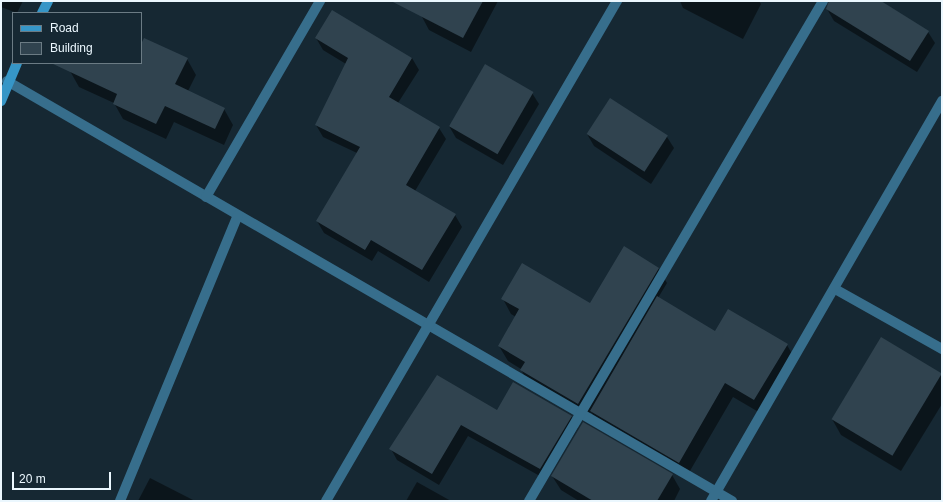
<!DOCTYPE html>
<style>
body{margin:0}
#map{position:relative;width:943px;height:502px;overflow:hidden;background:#162833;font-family:Arial,sans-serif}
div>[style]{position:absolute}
.shadow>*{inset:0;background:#0007}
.building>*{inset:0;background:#30434f;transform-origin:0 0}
.street>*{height:10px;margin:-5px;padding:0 5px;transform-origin:5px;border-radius:5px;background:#376e8c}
.secondary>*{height:10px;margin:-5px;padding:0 5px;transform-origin:5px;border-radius:5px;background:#3696c7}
span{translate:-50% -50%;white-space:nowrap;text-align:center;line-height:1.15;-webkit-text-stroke:3.5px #162833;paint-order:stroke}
.frame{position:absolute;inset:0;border:2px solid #ebf7fe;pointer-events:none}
.legend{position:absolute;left:12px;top:12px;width:130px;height:52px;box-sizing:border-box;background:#162833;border:1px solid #6b7b84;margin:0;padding:5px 7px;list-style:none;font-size:12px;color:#ebf7fe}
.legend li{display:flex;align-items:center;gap:8px;height:20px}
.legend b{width:20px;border:1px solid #6b7b84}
.scale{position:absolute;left:12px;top:472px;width:99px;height:18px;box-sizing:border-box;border:2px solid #ebf7fe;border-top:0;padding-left:5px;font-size:12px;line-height:14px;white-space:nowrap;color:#ebf7fe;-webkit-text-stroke:3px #162833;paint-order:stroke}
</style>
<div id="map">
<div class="shadow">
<i style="clip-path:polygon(1px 1px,23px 1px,17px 13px,1px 7px)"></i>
<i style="clip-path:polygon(399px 1px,498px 1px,471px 52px,429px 30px,421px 15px)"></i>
<i style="clip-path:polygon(680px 1px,759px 1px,761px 4px,743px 39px,683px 8px)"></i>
<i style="clip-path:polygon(830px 1px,879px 1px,928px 32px,935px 43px,917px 72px,834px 21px,827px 9px)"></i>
<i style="clip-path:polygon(316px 38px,412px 58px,419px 70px,398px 103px,439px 128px,446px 139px,415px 191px,455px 215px,462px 227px,429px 282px,378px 251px,372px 261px,324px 233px,317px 221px,357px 153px,323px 137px,316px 125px,346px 64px,323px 50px)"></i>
<i style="clip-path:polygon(141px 46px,187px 59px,196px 75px,188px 91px,224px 109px,233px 125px,224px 145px,174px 122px,166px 139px,123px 119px,114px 103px,79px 87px,70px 71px,74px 63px,141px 63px)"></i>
<i style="clip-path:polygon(532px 93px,539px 104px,503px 165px,456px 138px,449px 126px)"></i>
<i style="clip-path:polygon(587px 134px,667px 137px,674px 148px,651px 184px,594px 146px)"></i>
<i style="clip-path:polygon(658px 268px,667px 283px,658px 298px,715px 332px,787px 345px,795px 359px,762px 414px,733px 397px,687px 476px,599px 425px,591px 412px,587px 419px,529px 386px,521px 369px,508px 361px,499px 346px,516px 317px,511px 314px,503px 299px,590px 304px)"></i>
<i style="clip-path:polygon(941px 375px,942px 404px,901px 471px,841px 435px,832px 419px)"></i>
<i style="clip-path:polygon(498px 411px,571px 416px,578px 428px,547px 480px,468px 436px,439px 485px,397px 460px,391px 449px)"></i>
<i style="clip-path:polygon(672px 475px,680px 489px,674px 501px,579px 501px,561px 490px,552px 476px)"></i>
<i style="clip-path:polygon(150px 478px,195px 501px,138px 501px)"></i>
<i style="clip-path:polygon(417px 482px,451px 501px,406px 501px)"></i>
</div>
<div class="building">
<i style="clip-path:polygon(391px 1px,483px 1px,463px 38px)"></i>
<i style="clip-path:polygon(829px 1px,881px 1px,929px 31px,910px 61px,826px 9px)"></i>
<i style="clip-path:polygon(332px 10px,412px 58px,389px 97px,440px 127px,406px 185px,456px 214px,422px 270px,371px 240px,365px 250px,316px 221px,360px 147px,315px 125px,348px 58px,315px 38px)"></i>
<i style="clip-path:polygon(144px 38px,188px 58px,175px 84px,225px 108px,215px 129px,165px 106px,156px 124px,113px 104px,117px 94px,51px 63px,141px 63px,141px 44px)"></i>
<i style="left:485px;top:64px;width:56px;height:72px;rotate:30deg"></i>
<i style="left:610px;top:98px;width:69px;height:43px;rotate:33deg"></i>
<i style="clip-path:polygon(624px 246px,659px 268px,578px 404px,520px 370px,525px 362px,498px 346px,519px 309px,501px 299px,522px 263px,590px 303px)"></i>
<i style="clip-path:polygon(657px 296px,715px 331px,728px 309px,788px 344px,754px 400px,725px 383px,679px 463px,590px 411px)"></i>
<i style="left:881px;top:337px;width:71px;height:96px;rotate:31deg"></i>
<i style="clip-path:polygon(437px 375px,497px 410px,513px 382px,572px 416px,540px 469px,461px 425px,432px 474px,389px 449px)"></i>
<i style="clip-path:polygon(583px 422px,673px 474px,657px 501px,593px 501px,551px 476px)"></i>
</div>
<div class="street">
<i style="left:7px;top:81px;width:838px;rotate:30.08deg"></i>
<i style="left:206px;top:197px;width:227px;rotate:-59.8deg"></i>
<i style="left:835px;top:289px;width:123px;rotate:29.3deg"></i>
<i style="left:120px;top:501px;width:309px;rotate:-67.6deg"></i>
<i style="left:326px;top:501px;width:579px;rotate:-59.8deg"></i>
<i style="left:529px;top:501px;width:580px;rotate:-59.54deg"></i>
<i style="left:711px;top:501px;width:462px;rotate:-60deg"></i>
</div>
<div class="secondary">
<i style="left:42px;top:13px;width:13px;rotate:-63deg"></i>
<i style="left:1px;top:101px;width:41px;rotate:-67.2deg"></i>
</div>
<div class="frame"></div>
<ul class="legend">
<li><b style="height:5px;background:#3696c7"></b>Road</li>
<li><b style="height:11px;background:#30434f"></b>Building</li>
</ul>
<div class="scale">20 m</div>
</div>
